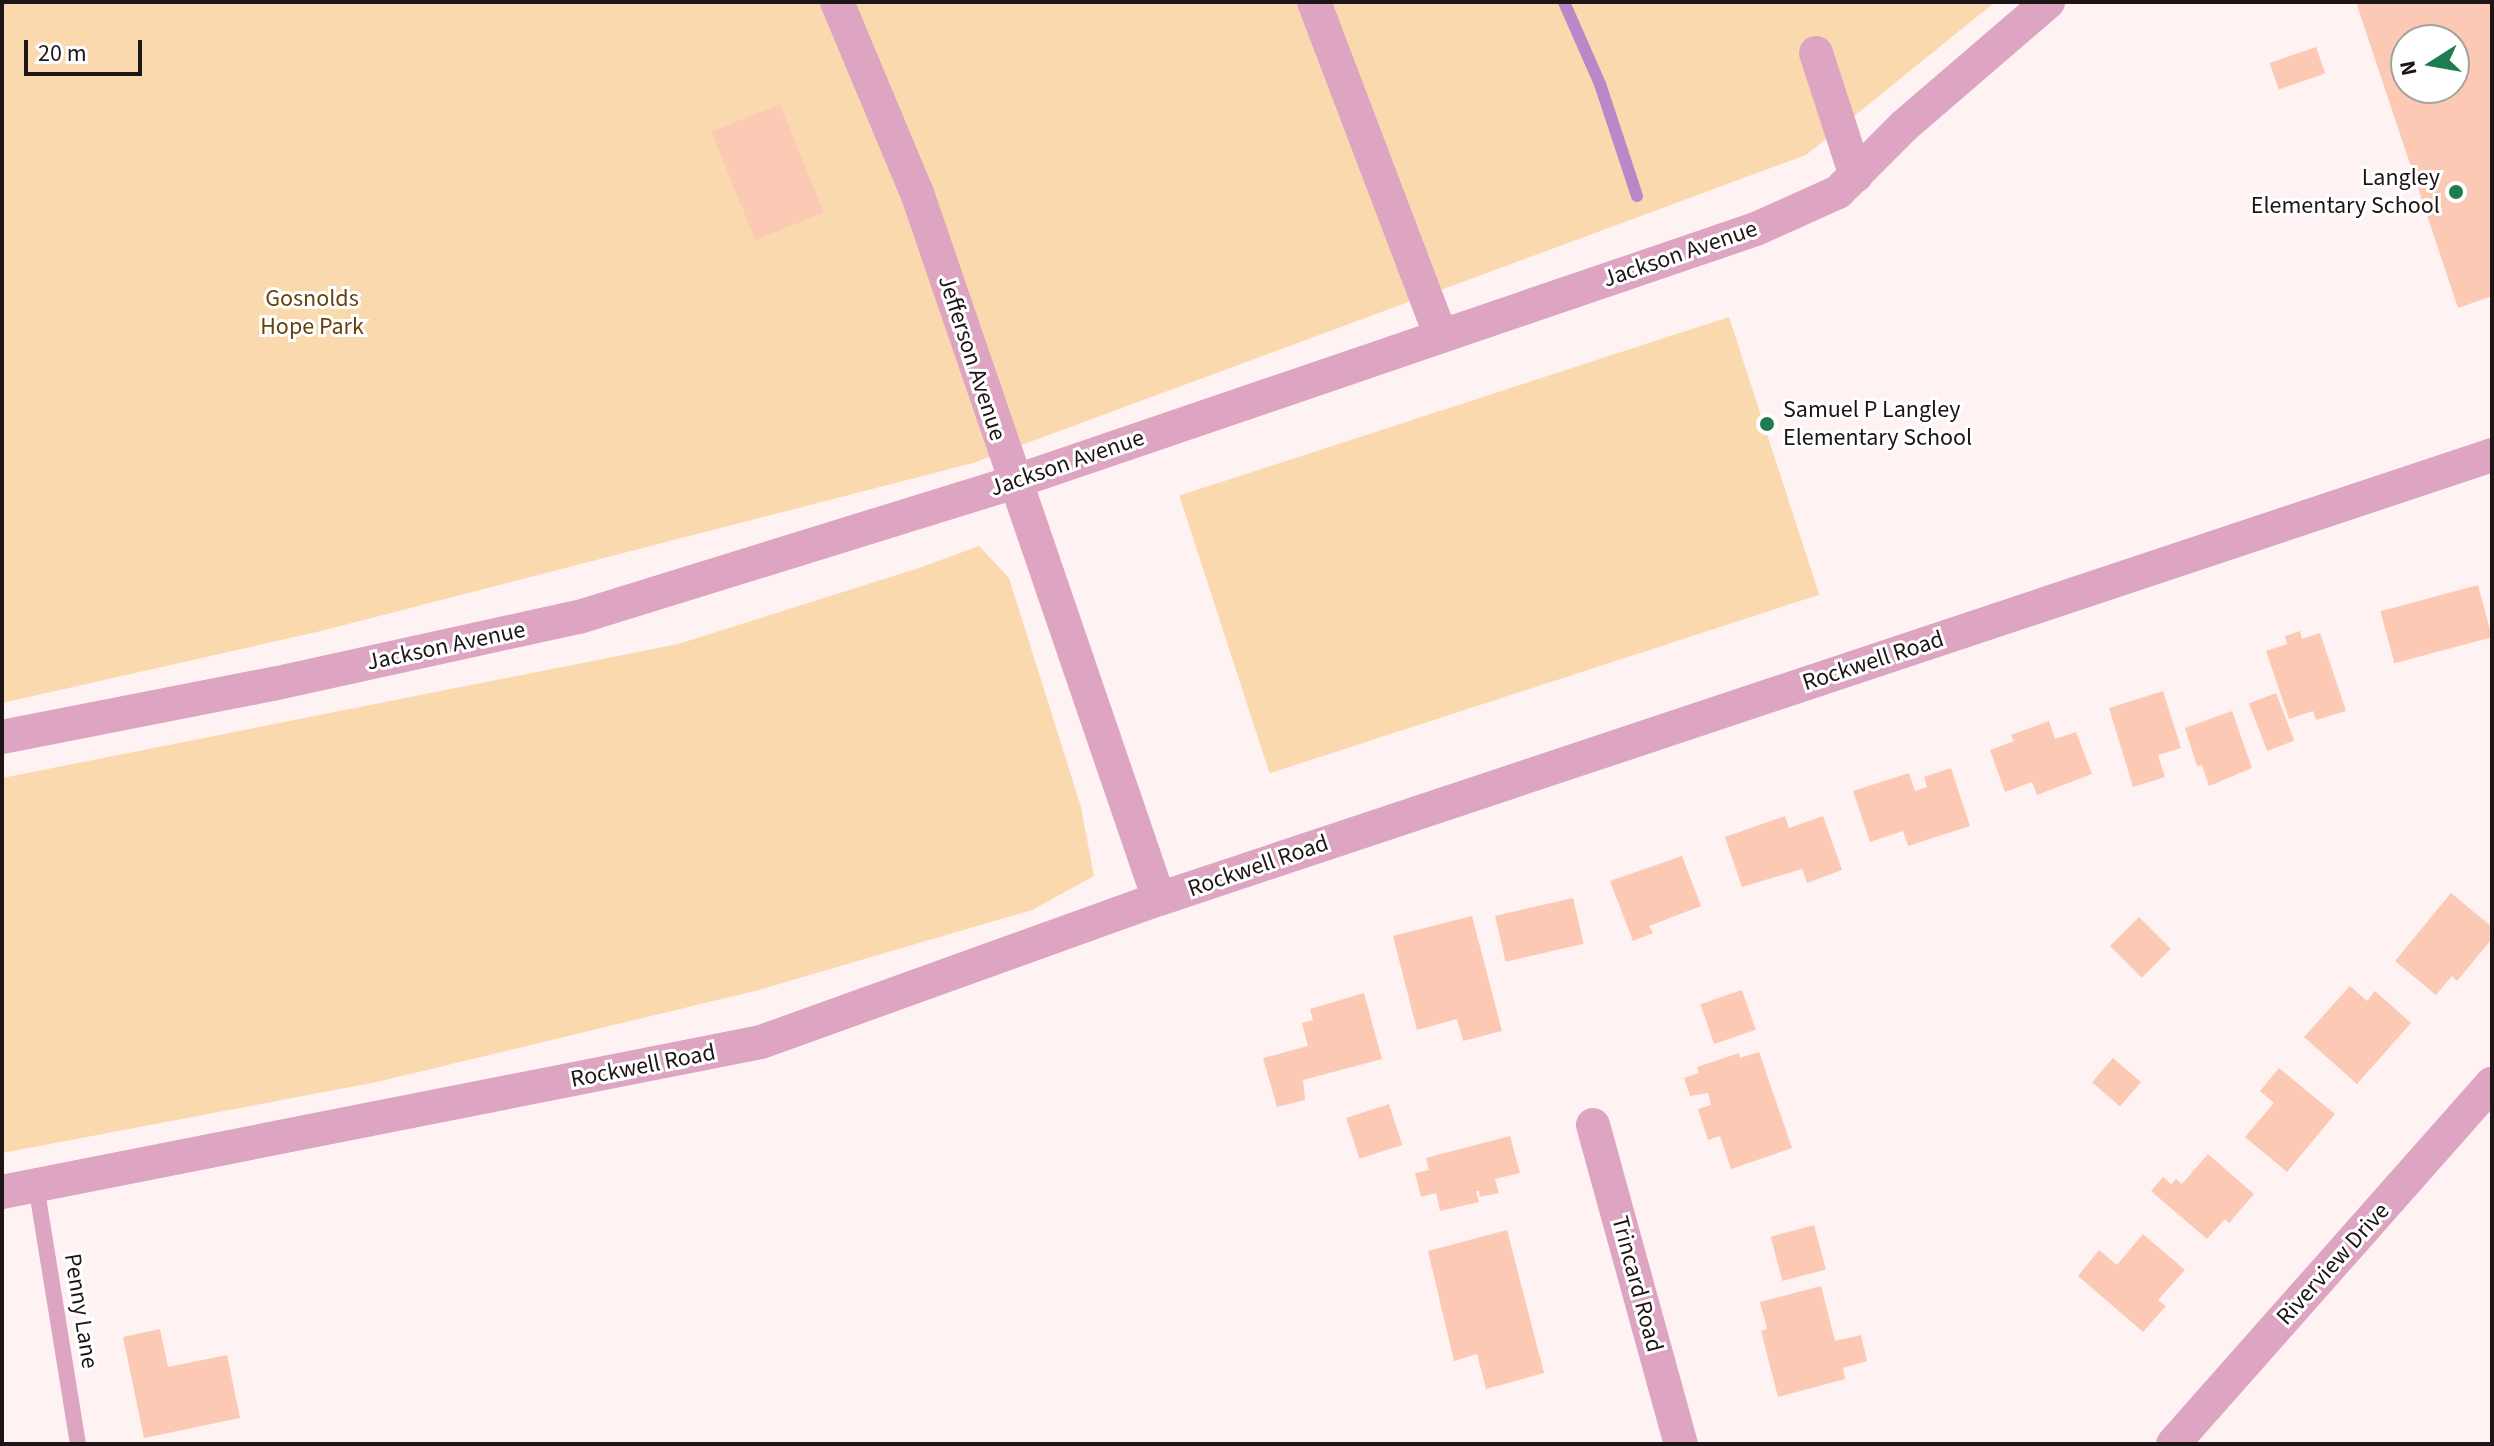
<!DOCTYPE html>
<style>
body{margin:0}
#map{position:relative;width:2494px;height:1446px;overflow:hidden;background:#fff2f2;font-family:"Source Sans 3",sans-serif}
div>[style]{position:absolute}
.green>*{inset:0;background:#fbd9af;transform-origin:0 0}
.stream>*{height:12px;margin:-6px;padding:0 6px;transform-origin:6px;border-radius:6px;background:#b988c9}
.building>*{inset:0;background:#fcc9b4;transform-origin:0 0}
.service>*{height:16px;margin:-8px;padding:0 8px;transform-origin:8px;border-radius:8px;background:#dda5c2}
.minor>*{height:34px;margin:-17px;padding:0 17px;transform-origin:17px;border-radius:17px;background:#dda5c2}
.dots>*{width:22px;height:22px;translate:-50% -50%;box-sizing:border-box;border:4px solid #fff;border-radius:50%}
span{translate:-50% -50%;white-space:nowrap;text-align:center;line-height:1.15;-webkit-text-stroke:6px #fff;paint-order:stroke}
.poi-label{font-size:24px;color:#1d1516}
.right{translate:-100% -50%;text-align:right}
.left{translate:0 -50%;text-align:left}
.street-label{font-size:24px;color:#1d1516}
.park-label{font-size:24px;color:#66430b}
.frame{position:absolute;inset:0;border:4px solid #1d1516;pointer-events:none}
.north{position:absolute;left:2390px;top:24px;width:80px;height:80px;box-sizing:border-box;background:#fff;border:2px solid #a5a1a2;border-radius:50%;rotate:259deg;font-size:22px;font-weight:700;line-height:32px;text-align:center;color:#1d1516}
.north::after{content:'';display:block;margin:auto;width:28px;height:36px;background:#1f7b50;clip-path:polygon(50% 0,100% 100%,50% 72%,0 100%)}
.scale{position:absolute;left:24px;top:40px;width:118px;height:36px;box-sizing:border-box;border:4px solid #1d1516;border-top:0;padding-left:10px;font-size:24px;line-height:28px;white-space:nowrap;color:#1d1516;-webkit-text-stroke:6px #fff;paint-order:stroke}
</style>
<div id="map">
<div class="green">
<i style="clip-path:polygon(2px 2px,1995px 2px,1806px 155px,973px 463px,321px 631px,2px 703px)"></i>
<i style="left:1729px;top:317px;width:292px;height:578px;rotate:72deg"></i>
<i style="clip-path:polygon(979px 546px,1009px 578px,1081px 807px,1094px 876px,1032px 910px,759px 990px,377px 1082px,2px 1153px,2px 778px,678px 644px,919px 568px)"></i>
</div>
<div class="stream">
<i style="left:1564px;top:2px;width:90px;rotate:66.3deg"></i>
<i style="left:1600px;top:84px;width:118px;rotate:71.7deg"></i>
</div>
<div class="building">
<i style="clip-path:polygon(evenodd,2356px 2px,2492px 2px,2492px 296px,2458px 308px,2356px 2px,2406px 40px,2454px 40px,2454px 88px,2406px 88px,2406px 40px)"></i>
<i style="left:2316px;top:47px;width:28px;height:49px;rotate:71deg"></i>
<i style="left:780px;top:104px;width:117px;height:74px;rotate:68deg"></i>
<i style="left:2478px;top:585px;width:54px;height:101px;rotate:75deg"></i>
<i style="clip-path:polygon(2300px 631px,2302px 639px,2320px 633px,2346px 711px,2316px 720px,2313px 711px,2289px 719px,2266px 651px,2287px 644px,2285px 636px)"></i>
<i style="clip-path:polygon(2163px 691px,2181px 748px,2158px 755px,2165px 777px,2133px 787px,2109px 708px)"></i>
<i style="left:2276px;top:693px;width:51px;height:29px;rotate:69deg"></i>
<i style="clip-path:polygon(2232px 711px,2252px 768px,2209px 786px,2202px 765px,2197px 766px,2185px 728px)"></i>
<i style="clip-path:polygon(2049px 721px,2055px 739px,2076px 732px,2092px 774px,2037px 795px,2032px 782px,2005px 792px,1990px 750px,2014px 741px,2011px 735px)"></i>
<i style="clip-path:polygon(1951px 768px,1970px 826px,1908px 846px,1903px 831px,1870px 842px,1853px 791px,1909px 773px,1915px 791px,1927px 787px,1924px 777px)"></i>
<i style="clip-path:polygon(1785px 816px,1789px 828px,1823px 816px,1842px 870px,1807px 883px,1802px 869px,1742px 887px,1725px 837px)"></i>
<i style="clip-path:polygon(1682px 856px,1701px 906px,1649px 926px,1653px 933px,1633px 941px,1610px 881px)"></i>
<i style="clip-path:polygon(2451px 893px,2492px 927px,2492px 939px,2457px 981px,2452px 976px,2436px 995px,2395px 961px)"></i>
<i style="left:1573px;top:898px;width:47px;height:80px;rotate:77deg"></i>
<i style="clip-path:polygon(1472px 916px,1502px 1031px,1463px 1041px,1457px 1019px,1417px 1030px,1393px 936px)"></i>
<i style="left:2139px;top:917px;width:45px;height:41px;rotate:45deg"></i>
<i style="clip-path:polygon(2350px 986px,2367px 1001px,2375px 991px,2411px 1023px,2357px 1084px,2304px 1037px)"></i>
<i style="left:1742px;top:990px;width:42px;height:44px;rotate:71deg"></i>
<i style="clip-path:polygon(1364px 993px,1382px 1059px,1303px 1080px,1305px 1100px,1277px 1107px,1263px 1058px,1308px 1046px,1302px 1023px,1313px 1020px,1310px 1009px)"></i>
<i style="clip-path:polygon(1759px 1052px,1792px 1148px,1731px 1169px,1720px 1136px,1708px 1140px,1698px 1109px,1711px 1105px,1708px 1093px,1690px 1096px,1684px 1078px,1699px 1073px,1697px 1067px,1739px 1053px,1740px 1058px)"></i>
<i style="left:2113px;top:1058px;width:37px;height:32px;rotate:41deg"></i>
<i style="clip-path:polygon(2279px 1068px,2335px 1114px,2287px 1172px,2245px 1137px,2274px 1103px,2260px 1091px)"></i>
<i style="left:1389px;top:1104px;width:43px;height:45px;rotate:72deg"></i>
<i style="clip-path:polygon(1510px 1136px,1520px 1173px,1495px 1179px,1499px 1193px,1480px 1197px,1479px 1191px,1476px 1191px,1479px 1202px,1440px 1211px,1436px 1193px,1421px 1197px,1415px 1173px,1429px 1170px,1426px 1158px)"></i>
<i style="clip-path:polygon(2208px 1154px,2254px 1194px,2229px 1223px,2225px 1219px,2207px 1239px,2151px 1191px,2163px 1177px,2171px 1184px,2176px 1179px,2182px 1184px)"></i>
<i style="left:1814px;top:1225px;width:46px;height:45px;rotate:75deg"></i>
<i style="clip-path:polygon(1507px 1230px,1544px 1373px,1486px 1389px,1477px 1354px,1454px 1361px,1428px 1251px)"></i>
<i style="clip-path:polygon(2143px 1234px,2185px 1270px,2158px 1300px,2166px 1306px,2143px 1332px,2078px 1276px,2099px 1250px,2117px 1265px)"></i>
<i style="clip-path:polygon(1821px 1286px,1835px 1341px,1861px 1335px,1867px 1361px,1843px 1368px,1845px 1379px,1778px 1397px,1761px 1331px,1767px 1329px,1760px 1302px)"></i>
<i style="clip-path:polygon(160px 1329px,168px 1367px,227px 1355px,240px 1418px,144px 1438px,123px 1337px)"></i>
</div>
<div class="service">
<i style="left:36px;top:1185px;width:262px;rotate:80.8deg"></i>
</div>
<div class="minor">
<i style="left:837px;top:2px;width:207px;rotate:67.3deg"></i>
<i style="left:917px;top:193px;width:746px;rotate:71.08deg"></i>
<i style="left:1314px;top:2px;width:357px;rotate:69.2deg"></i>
<i style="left:1816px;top:53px;width:129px;rotate:72deg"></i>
<i style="left:2px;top:737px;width:276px;rotate:-11.1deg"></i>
<i style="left:273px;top:684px;width:313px;rotate:-12.4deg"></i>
<i style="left:579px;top:617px;width:455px;rotate:-17.2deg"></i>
<i style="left:1014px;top:482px;width:784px;rotate:-18.83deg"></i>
<i style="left:1756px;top:229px;width:90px;rotate:-24.3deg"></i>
<i style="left:1838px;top:192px;width:93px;rotate:-45deg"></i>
<i style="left:1904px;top:126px;width:190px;rotate:-40.7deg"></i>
<i style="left:1593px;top:1125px;width:331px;rotate:74.6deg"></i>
<i style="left:2px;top:1192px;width:774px;rotate:-11.18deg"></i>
<i style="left:761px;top:1042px;width:423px;rotate:-19.8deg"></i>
<i style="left:1159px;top:899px;width:1405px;rotate:-18.42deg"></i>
<i style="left:2173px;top:1444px;width:481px;rotate:-48.5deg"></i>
</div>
<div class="dots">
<i style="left:2456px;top:192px;background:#1f7b50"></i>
<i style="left:1767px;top:424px;background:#1f7b50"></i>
</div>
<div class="poi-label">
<span class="right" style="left:2440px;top:192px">Langley<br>Elementary School</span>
<span class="left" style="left:1783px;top:424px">Samuel P Langley<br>Elementary School</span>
</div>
<div class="street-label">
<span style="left:1680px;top:254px;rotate:-19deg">Jackson Avenue</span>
<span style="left:972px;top:358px;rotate:72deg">Jefferson Avenue</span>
<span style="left:1067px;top:463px;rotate:-19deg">Jackson Avenue</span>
<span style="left:446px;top:646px;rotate:-12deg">Jackson Avenue</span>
<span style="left:1873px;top:661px;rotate:-18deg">Rockwell Road</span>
<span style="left:1258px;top:866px;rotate:-19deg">Rockwell Road</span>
<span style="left:643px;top:1066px;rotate:-11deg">Rockwell Road</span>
<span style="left:2333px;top:1264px;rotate:-48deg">Riverview Drive</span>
<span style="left:1637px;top:1284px;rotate:75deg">Trincard Road</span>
<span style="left:81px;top:1311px;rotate:81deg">Penny Lane</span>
</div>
<div class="park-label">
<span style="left:312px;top:313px">Gosnolds<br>Hope Park</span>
</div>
<div class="frame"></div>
<div class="north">N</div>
<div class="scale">20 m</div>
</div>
